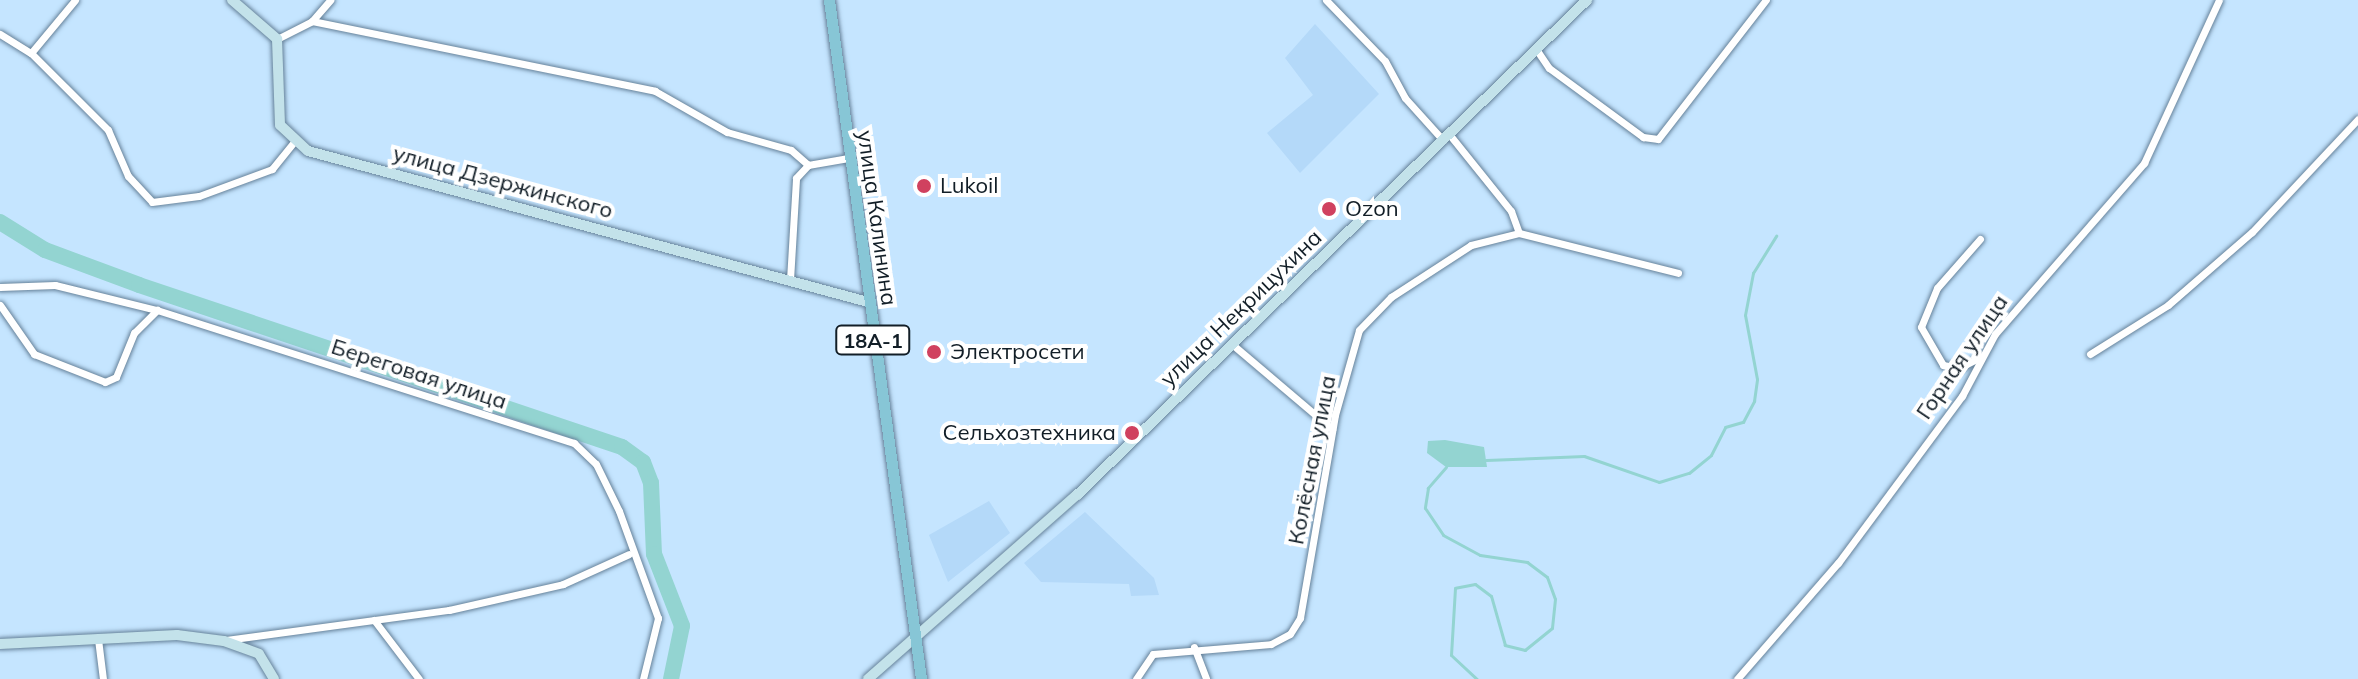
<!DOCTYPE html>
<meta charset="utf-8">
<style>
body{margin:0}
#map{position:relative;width:2358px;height:679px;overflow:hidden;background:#c5e5ff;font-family:Mulish,sans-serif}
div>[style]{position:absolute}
.built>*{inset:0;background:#b4d9f9}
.water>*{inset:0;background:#93d4d1}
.stream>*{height:3px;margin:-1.5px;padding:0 1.5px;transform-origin:1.5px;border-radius:1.5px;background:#93d4d1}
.river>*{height:16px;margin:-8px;padding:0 8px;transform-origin:8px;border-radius:8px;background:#93d4d1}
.roads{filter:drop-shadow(0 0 2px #66829a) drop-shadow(0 0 2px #66829a)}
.street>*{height:7px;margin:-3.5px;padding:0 3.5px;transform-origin:3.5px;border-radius:3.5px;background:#fff}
.secondary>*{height:10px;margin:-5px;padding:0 5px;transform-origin:5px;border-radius:5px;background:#c3e2ea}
.primary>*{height:11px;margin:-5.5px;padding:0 5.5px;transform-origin:5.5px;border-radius:5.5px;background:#87c6d6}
.dots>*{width:22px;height:22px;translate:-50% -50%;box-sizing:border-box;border:4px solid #fff;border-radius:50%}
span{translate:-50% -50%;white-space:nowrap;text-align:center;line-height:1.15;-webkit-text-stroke:8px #fff;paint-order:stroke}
.shield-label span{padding:2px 6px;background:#fff;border:2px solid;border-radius:6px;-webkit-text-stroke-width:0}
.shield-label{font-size:20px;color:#121e27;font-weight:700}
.street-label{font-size:22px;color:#121e27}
.poi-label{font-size:22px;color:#121e27}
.left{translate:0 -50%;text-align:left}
.right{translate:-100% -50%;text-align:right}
</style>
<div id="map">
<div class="built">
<i style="clip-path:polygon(1315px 24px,1379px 94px,1300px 173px,1267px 133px,1313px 95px,1285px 58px)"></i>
<i style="clip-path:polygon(989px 501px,1010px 533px,948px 582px,929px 535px)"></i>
<i style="clip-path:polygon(1085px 512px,1154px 578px,1159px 595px,1131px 596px,1129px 584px,1041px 582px,1024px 563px)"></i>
</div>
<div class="water">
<i style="clip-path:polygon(1445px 440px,1484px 447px,1487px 467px,1446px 467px,1427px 453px,1428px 441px)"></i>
</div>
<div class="stream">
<i style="left:1486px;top:460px;width:98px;rotate:-2.3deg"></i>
<i style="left:1584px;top:456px;width:79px;rotate:19.1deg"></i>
<i style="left:1659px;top:482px;width:31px;rotate:-17deg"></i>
<i style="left:1689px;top:473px;width:28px;rotate:-39deg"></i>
<i style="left:1711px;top:455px;width:31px;rotate:-63deg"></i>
<i style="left:1725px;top:427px;width:19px;rotate:-16deg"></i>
<i style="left:1743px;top:422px;width:24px;rotate:-62deg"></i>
<i style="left:1754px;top:401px;width:22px;rotate:-82deg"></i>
<i style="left:1757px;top:379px;width:65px;rotate:-100.6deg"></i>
<i style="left:1745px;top:315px;width:43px;rotate:-79.2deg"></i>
<i style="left:1753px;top:273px;width:44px;rotate:-58.1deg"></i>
<i style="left:1446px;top:467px;width:28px;rotate:131deg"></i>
<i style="left:1428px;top:488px;width:20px;rotate:99deg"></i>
<i style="left:1425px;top:508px;width:32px;rotate:56deg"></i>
<i style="left:1443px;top:535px;width:42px;rotate:28.4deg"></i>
<i style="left:1480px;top:555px;width:48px;rotate:8.5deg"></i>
<i style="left:1527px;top:562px;width:25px;rotate:37deg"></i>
<i style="left:1547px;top:577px;width:23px;rotate:70deg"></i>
<i style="left:1555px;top:599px;width:29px;rotate:96deg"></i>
<i style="left:1552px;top:628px;width:35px;rotate:141deg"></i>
<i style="left:1525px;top:650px;width:21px;rotate:-166deg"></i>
<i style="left:1505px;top:645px;width:51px;rotate:-105.9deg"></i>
<i style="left:1491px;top:596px;width:20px;rotate:-143deg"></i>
<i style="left:1475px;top:584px;width:20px;rotate:169deg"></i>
<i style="left:1455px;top:588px;width:67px;rotate:93.4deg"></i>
<i style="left:1451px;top:655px;width:35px;rotate:43deg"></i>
</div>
<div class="river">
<i style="left:0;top:222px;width:53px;rotate:31.9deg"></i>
<i style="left:45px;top:250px;width:100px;rotate:20.4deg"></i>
<i style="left:139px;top:285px;width:509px;rotate:18.54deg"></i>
<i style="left:622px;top:447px;width:26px;rotate:36deg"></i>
<i style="left:643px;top:462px;width:22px;rotate:69deg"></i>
<i style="left:651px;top:483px;width:71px;rotate:87.6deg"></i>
<i style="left:654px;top:554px;width:77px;rotate:68.7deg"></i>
<i style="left:682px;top:626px;width:54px;rotate:101.7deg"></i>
</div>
<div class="roads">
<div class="street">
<i style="left:1326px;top:0;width:85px;rotate:46deg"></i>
<i style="left:1385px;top:61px;width:42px;rotate:61.6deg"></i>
<i style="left:1405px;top:98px;width:57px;rotate:47.9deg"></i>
<i style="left:312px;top:21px;width:350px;rotate:11.5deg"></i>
<i style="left:655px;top:91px;width:83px;rotate:29.7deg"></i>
<i style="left:727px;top:132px;width:66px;rotate:15.7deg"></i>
<i style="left:791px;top:150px;width:23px;rotate:41deg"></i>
<i style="left:0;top:34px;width:36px;rotate:32deg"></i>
<i style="left:31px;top:53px;width:109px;rotate:45deg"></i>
<i style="left:108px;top:130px;width:50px;rotate:66.5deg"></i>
<i style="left:128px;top:176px;width:35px;rotate:47deg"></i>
<i style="left:152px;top:202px;width:47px;rotate:-7.3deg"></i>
<i style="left:199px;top:196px;width:78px;rotate:-20.3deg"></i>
<i style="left:272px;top:169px;width:33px;rotate:-51deg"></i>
<i style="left:277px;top:39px;width:39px;rotate:-27deg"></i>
<i style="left:312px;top:21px;width:28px;rotate:-49deg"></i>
<i style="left:1536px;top:49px;width:23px;rotate:56deg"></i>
<i style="left:1549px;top:68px;width:117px;rotate:36.3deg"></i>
<i style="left:1643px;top:137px;width:15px;rotate:8deg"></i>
<i style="left:1658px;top:139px;width:176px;rotate:-52.2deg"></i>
<i style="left:31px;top:53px;width:69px;rotate:-50.3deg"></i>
<i style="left:1449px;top:134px;width:99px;rotate:51.2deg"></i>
<i style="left:1511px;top:211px;width:23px;rotate:70deg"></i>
<i style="left:1980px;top:239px;width:65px;rotate:131.3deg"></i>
<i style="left:1937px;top:288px;width:42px;rotate:112.3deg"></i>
<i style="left:1921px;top:327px;width:44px;rotate:59.9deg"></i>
<i style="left:1943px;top:365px;width:16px;rotate:11deg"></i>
<i style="left:1959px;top:368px;width:25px;rotate:-27deg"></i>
<i style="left:790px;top:280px;width:102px;rotate:-86.6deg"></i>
<i style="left:796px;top:178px;width:18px;rotate:-47deg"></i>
<i style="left:808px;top:165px;width:41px;rotate:-9.9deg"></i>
<i style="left:0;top:287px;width:55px;rotate:-2.1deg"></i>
<i style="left:55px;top:285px;width:105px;rotate:13.8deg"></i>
<i style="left:157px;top:310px;width:438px;rotate:17.7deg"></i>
<i style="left:574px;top:443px;width:30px;rotate:44deg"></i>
<i style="left:596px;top:464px;width:52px;rotate:63.9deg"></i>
<i style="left:619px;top:511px;width:114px;rotate:70deg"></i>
<i style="left:658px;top:618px;width:63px;rotate:103.8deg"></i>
<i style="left:0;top:305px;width:60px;rotate:55.2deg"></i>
<i style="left:34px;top:354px;width:76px;rotate:21.5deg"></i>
<i style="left:105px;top:382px;width:12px;rotate:-24deg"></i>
<i style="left:116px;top:377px;width:48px;rotate:-67.8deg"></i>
<i style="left:134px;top:333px;width:33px;rotate:-45deg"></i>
<i style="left:1233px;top:345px;width:130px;rotate:40.3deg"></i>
<i style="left:2090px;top:354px;width:92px;rotate:-32.1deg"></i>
<i style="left:2168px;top:305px;width:111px;rotate:-41deg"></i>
<i style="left:2252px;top:232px;width:155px;rotate:-46.8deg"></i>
<i style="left:374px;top:620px;width:74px;rotate:52.7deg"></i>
<i style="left:98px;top:639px;width:40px;rotate:82.9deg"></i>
<i style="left:226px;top:640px;width:225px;rotate:-7.7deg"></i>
<i style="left:449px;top:610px;width:117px;rotate:-12.8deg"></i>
<i style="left:563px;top:584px;width:72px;rotate:-24.4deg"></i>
<i style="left:1194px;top:647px;width:34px;rotate:69deg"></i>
<i style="left:1136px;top:679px;width:30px;rotate:-56deg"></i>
<i style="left:1153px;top:654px;width:118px;rotate:-4.8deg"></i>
<i style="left:1271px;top:644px;width:21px;rotate:-28deg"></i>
<i style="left:1290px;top:634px;width:19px;rotate:-58deg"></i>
<i style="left:1300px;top:618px;width:206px;rotate:-80.2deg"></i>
<i style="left:1335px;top:415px;width:88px;rotate:-74.2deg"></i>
<i style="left:1359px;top:330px;width:46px;rotate:-45.9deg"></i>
<i style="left:1391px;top:297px;width:95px;rotate:-33deg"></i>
<i style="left:1471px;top:245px;width:49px;rotate:-14deg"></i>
<i style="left:1519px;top:233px;width:164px;rotate:14.1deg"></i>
<i style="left:1737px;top:679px;width:154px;rotate:-49deg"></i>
<i style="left:1838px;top:563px;width:208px;rotate:-53.4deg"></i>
<i style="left:1962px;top:396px;width:70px;rotate:-62deg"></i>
<i style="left:1995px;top:334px;width:227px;rotate:-48.9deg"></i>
<i style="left:2144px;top:163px;width:179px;rotate:-65.3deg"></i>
</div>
<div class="secondary">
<i style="left:232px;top:0;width:60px;rotate:40.9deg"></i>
<i style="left:277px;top:39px;width:86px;rotate:88deg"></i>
<i style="left:280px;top:125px;width:38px;rotate:43deg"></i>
<i style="left:308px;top:151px;width:580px;rotate:15.09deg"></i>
<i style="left:0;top:644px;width:177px;rotate:-2.9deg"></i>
<i style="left:177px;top:635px;width:47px;rotate:7.3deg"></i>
<i style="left:224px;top:641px;width:37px;rotate:20deg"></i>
<i style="left:259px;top:654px;width:29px;rotate:59deg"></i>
<i style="left:868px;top:679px;width:278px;rotate:-41.4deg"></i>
<i style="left:1077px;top:495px;width:711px;rotate:-44.14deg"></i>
</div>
<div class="primary">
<i style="left:829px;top:0;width:685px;rotate:82.28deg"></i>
</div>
</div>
<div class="dots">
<i style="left:924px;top:186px;background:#d0415f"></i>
<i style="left:1329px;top:209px;background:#d0415f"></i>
<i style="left:934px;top:352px;background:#d0415f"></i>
<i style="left:1132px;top:433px;background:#d0415f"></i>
</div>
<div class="shield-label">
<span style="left:873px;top:340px">18А-1</span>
</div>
<div class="street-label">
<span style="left:503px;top:182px;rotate:15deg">улица Дзержинского</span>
<span style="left:877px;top:218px;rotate:82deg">улица Калинина</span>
<span style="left:1241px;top:308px;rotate:-44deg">улица Некрицухина</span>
<span style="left:1962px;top:357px;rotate:-56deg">Горная улица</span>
<span style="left:419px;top:374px;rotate:18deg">Береговая улица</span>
<span style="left:1312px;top:460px;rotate:-79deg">Колёсная улица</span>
</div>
<div class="poi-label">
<span class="left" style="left:940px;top:186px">Lukoil</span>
<span class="left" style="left:1345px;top:209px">Ozon</span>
<span class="left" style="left:950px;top:352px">Электросети</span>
<span class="right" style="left:1116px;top:433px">Сельхозтехника</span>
</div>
</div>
